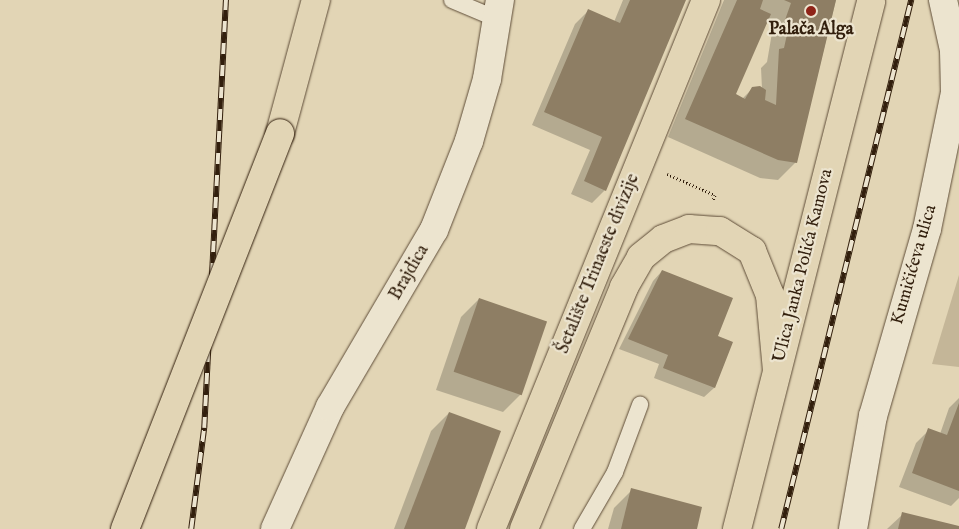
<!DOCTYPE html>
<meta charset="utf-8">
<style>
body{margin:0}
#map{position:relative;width:959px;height:529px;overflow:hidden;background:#e2d5b5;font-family:"IM FELL English",serif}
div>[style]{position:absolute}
.green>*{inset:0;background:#c4b698}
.shadow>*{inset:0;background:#0003}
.building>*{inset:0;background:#8e7e64;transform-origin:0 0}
.path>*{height:3px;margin-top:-1.5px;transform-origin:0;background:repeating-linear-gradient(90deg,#321f0d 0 1px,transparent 0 3.5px)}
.roads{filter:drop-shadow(0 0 1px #5e4c37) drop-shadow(0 0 1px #5e4c37)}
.service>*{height:16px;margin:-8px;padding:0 8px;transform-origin:8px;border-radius:8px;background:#ece4cf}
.minor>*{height:28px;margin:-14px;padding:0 14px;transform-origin:14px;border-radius:14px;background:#ece4cf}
.secondary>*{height:28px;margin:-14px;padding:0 14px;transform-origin:14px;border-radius:14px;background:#ece4cf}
.primary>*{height:28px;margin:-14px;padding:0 14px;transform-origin:14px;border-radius:14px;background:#e2d5b5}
.rail>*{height:5.5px;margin-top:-2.75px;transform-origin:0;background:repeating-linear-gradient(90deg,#ece4cf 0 11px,#321f0d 0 22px);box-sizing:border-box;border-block:1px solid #321f0d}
.bridges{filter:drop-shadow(0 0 1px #321f0d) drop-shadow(0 0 1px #321f0d)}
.primary-bridge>*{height:28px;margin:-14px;padding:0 14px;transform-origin:14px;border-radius:14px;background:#e2d5b5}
.dots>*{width:14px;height:14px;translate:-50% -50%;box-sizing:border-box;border:2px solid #ece4cf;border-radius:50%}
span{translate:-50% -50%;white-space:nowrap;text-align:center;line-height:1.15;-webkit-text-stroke:4.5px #ece4cf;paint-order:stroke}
.poi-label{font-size:18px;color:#321f0d;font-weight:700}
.street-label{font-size:18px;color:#321f0d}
</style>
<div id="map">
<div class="green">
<i style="clip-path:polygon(959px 275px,959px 367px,932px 364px)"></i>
</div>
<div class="shadow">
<i style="clip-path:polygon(623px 0,685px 0,605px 190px,592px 203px,571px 194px,590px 150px,532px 125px,575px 24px,588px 11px,614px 22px)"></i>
<i style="clip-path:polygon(evenodd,724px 0,836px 0,796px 162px,778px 180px,760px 178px,668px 137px,724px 0,767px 19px,774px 21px,767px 62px,761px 68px,762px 89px,753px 88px,742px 99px,734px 95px,767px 19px)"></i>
<i style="clip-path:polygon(662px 271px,716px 337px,731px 343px,714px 388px,704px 397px,654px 378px,659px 364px,619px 349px,653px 281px)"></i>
<i style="clip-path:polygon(479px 299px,521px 394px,503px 412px,436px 390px,461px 317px)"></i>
<i style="clip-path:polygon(959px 398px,959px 498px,951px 506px,899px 487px,916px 443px,929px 430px,940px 434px,949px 408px)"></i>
<i style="clip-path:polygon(449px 413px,463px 529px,394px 529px,431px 431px)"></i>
<i style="clip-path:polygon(632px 490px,695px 529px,608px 529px,614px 508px)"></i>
<i style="clip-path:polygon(903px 514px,959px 527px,959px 529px,887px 529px)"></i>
</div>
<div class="building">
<i style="clip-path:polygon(630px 0,686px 0,606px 191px,584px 181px,602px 137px,544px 112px,588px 9px,620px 23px)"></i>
<i style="clip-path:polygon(737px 0,763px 0,760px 9px,771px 14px,736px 94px,745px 99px,752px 87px,760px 86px,766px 90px,765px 100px,776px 105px,779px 49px,784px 48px,790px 21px,785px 20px,791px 3px,784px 0,836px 0,797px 163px,778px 160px,685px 119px)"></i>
<i style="clip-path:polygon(662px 270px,733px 298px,718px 336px,733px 342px,715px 388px,663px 368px,668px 355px,628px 339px)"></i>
<i style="left:479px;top:298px;width:72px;height:78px;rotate:19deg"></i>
<i style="clip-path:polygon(959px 403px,959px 491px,912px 473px,928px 428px,947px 435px)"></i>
<i style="clip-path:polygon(449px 412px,501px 431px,465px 529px,404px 529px)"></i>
<i style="clip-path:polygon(631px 488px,702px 507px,697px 529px,621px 529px)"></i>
<i style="clip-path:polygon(902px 512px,959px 526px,959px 529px,898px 529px)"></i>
</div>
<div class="path">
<i style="left:667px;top:174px;width:52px;rotate:23.6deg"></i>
<i style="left:715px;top:195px;width:5px;rotate:112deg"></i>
</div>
<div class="roads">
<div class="service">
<i style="left:452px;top:0;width:49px;rotate:22.9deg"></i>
<i style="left:582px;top:529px;width:66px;rotate:-59.9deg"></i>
<i style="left:615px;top:472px;width:72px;rotate:-69.5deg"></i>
</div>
<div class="minor">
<i style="left:275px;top:529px;width:134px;rotate:-65.7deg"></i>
<i style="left:330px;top:407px;width:205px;rotate:-59.6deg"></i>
<i style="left:434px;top:230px;width:96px;rotate:-68.5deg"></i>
<i style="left:469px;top:141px;width:65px;rotate:-73.8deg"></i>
<i style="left:487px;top:79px;width:80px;rotate:-80.7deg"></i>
</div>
<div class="secondary">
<i style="left:853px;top:529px;width:115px;rotate:-80deg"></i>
<i style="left:873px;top:416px;width:195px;rotate:-73.9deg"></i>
<i style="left:927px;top:229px;width:140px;rotate:-78.4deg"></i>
<i style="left:955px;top:92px;width:42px;rotate:-91.4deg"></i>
<i style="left:954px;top:50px;width:51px;rotate:-102.4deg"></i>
</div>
<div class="primary">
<i style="left:280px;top:133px;width:138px;rotate:-74.9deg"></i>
<i style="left:491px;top:529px;width:571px;rotate:-67.88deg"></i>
<i style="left:524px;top:529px;width:262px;rotate:-67.5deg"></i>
<i style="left:624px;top:287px;width:34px;rotate:-60deg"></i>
<i style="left:641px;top:257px;width:28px;rotate:-39deg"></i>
<i style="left:663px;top:239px;width:28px;rotate:-21deg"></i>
<i style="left:689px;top:229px;width:31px;rotate:4deg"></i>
<i style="left:720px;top:231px;width:38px;rotate:32deg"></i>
<i style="left:752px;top:251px;width:48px;rotate:67.8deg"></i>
<i style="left:770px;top:295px;width:75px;rotate:84.7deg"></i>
<i style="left:737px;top:529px;width:544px;rotate:-75.73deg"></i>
</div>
</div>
<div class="rail">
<i style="left:191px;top:529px;width:102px;rotate:-82.7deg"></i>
<i style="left:204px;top:428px;width:429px;rotate:-87.1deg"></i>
<i style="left:781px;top:529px;width:545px;rotate:-76.19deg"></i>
</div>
<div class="bridges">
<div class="primary-bridge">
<i style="left:125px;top:529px;width:425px;rotate:-68.6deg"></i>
</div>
</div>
<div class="dots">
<i style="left:811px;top:11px;background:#8f2418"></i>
</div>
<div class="poi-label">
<span style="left:811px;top:30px">Palača Alga</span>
</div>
<div class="street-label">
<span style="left:599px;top:264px;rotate:-68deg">Šetalište Trinaeste divizije</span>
<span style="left:915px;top:265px;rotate:-74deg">Kumičićeva ulica</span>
<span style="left:804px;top:266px;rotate:-76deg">Ulica Janka Polića Kamova</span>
<span style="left:410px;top:273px;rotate:-60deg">Brajdica</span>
</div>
</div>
